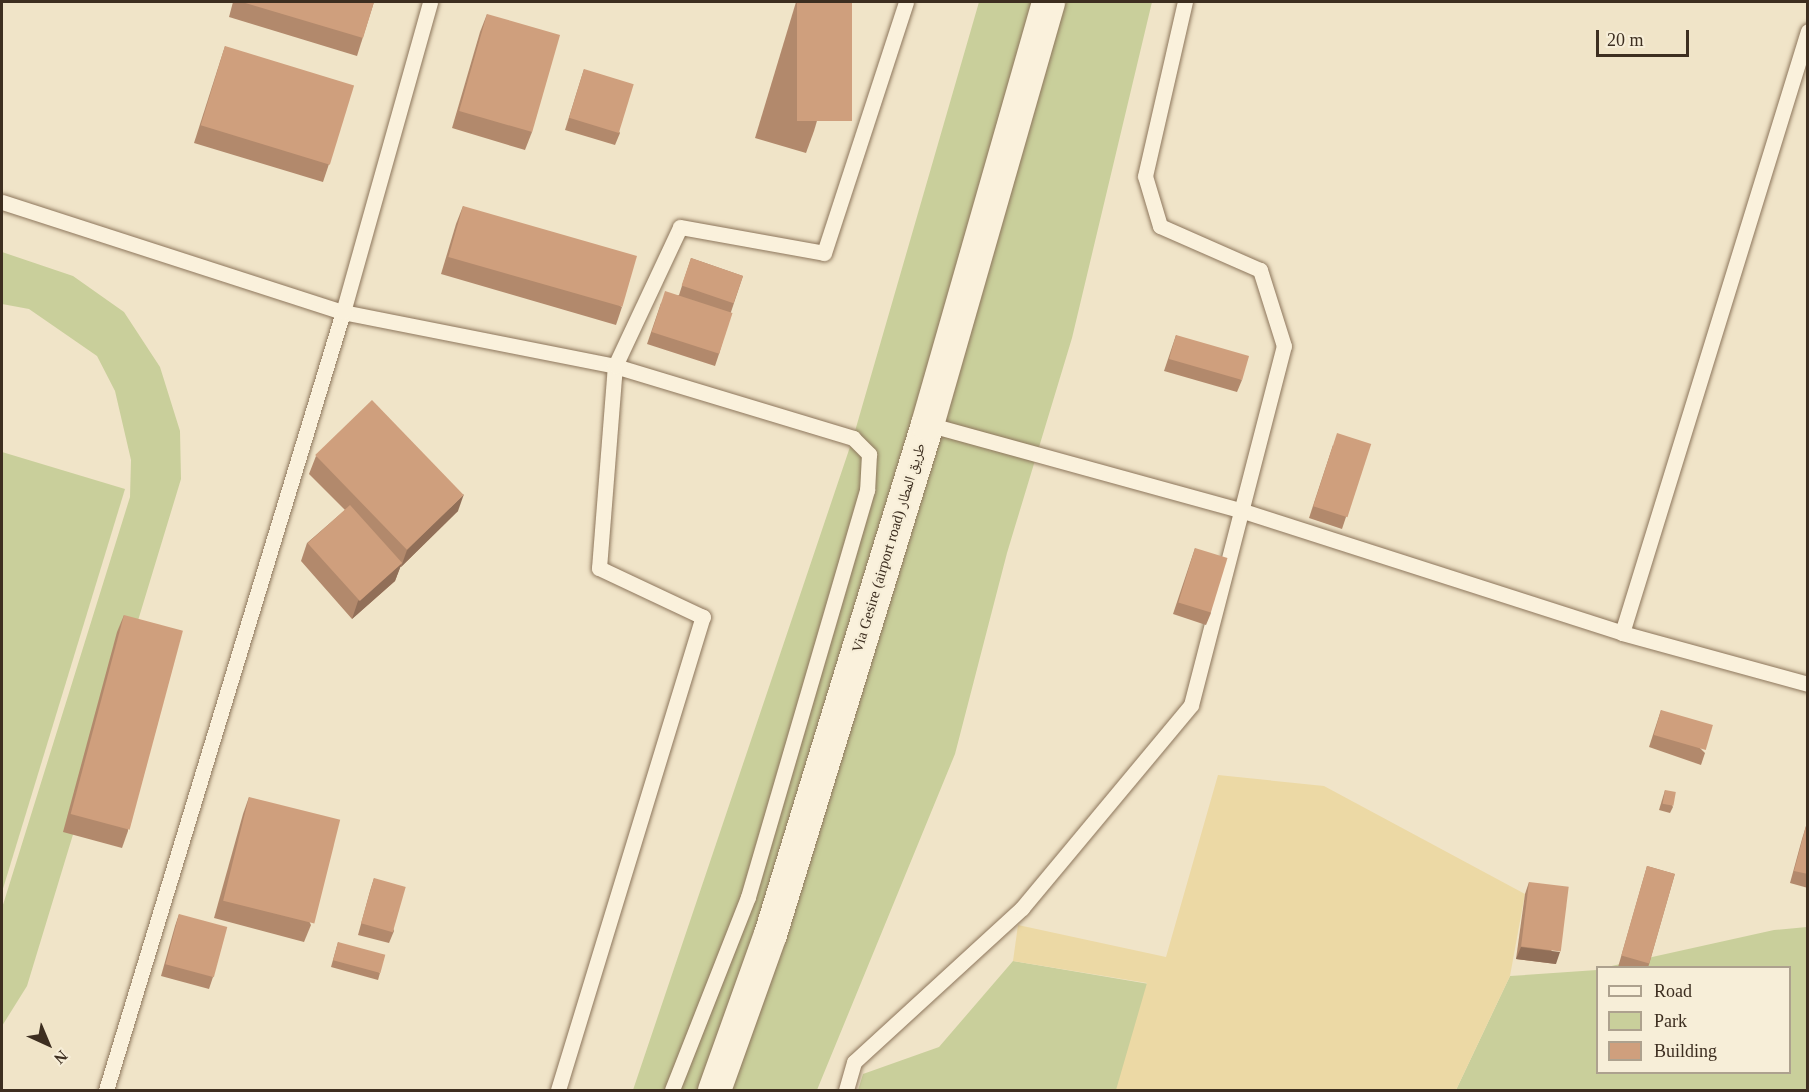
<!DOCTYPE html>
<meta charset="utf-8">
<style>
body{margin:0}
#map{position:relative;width:1809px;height:1092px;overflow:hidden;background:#f0e4c8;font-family:"Times New Roman","Noto Naskh Arabic",serif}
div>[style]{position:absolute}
.green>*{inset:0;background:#c9cf9b}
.sand>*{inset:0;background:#ecd9a5}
.roads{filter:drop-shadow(0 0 2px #8d765c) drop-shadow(0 0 2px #8d765c)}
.service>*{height:15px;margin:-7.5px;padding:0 7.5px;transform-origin:7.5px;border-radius:7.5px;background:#faf1dc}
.secondary>*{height:33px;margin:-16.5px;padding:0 16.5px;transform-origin:16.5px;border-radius:16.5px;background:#faf1dc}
.wall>*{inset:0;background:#b2896c;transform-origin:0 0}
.shaded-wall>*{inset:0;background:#916f58}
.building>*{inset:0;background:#cf9f7d;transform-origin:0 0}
span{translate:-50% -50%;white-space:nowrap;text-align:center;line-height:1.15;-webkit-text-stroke:4.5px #f7eed8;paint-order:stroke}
.street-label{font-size:15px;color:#3d2e20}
.frame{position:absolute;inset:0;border:3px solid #3d2e20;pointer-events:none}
.legend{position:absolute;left:1596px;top:966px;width:195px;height:108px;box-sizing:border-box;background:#f7eed8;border:2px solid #ada18e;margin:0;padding:8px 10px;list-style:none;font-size:18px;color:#3d2e20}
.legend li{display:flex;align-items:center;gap:12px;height:30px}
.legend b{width:30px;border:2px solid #ada18e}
.north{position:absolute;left:18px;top:1014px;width:60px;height:60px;-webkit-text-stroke:4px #f7eed8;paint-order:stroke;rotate:136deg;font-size:16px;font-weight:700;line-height:24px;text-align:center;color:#3d2e20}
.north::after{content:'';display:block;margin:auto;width:21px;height:27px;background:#3d2e20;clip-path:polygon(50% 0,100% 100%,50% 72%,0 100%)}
.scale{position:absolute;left:1596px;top:30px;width:93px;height:27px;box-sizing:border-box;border:3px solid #3d2e20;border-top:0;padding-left:8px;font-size:18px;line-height:21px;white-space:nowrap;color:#3d2e20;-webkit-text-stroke:4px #f7eed8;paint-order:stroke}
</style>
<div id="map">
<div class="green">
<i style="clip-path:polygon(979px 2px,1152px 2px,1072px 338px,1007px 553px,955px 754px,817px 1090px,633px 1090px,853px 438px)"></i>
<i style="clip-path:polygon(2px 252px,73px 276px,124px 312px,160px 367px,180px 431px,181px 479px,27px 986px,2px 1026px,2px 908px,130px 497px,131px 460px,115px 391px,97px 356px,29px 309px,2px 304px)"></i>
<i style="clip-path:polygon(2px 452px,125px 489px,2px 892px)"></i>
<i style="clip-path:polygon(1807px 927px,1807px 1090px,1456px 1090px,1510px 976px,1597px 970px,1598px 1072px,1790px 1072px,1790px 968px,1607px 967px,1774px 930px)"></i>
<i style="clip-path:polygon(1013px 961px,1155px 985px,1119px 1090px,858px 1090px,863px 1074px,939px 1047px)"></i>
</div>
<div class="sand">
<i style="clip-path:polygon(1218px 775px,1324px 786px,1525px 894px,1510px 976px,1456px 1090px,1116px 1090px,1147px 983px,1013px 961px,1018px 925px,1166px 957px)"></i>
</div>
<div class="roads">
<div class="service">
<i style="left:2px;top:202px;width:358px;rotate:17.9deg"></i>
<i style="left:343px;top:312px;width:277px;rotate:11.2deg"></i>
<i style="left:615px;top:366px;width:249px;rotate:16.8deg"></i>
<i style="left:853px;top:438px;width:23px;rotate:45deg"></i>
<i style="left:869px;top:454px;width:36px;rotate:93deg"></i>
<i style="left:867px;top:490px;width:424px;rotate:106.3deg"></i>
<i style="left:748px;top:897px;width:207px;rotate:111.5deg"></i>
<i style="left:927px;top:424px;width:328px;rotate:15.4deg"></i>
<i style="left:1243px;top:511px;width:398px;rotate:17.8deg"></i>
<i style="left:1622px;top:633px;width:193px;rotate:15.3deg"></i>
<i style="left:1622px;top:633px;width:630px;rotate:-72.83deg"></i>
<i style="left:106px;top:1090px;width:813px;rotate:-73.06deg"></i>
<i style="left:343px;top:312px;width:322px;rotate:-74.3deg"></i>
<i style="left:558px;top:1090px;width:495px;rotate:-73deg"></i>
<i style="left:703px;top:617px;width:115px;rotate:-154.8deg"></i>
<i style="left:599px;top:568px;width:203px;rotate:-85.5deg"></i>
<i style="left:615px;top:366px;width:153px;rotate:-64.9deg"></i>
<i style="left:680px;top:227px;width:146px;rotate:10.2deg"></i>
<i style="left:824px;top:253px;width:264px;rotate:-71.9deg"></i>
<i style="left:846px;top:1090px;width:29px;rotate:-74deg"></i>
<i style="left:854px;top:1062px;width:228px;rotate:-42.5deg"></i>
<i style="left:1022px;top:908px;width:264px;rotate:-50.2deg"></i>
<i style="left:1191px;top:705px;width:371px;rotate:-75.5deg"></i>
<i style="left:1284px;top:346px;width:80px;rotate:-107.5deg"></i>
<i style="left:1260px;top:270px;width:109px;rotate:-156.3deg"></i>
<i style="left:1160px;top:226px;width:52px;rotate:-106.7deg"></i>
<i style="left:1145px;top:176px;width:179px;rotate:-77.1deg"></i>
</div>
<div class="secondary">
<i style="left:714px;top:1090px;width:166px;rotate:-70.3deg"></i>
<i style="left:770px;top:934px;width:534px;rotate:-72.89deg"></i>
<i style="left:927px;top:424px;width:439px;rotate:-74deg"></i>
</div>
</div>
<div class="wall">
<i style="clip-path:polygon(233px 2px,374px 2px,357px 56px,229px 17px)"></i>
<i style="clip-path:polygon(796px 2px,852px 2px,814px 131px,806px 153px,755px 138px)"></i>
<i style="clip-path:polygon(487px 14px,532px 132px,525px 150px,452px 128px,480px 32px)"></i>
<i style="clip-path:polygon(225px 46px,329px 164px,323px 182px,194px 143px)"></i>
<i style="clip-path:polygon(584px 69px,620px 133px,615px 145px,565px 130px)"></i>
<i style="clip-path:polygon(463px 206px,622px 307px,616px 325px,441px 274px,456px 224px)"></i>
<i style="clip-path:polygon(691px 258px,743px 276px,731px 312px,719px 354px,715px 366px,647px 344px,661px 303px,679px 295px)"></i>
<i style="clip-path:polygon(1176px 335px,1242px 380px,1237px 392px,1164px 371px)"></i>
<i style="clip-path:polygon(1333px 445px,1346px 517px,1342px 529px,1309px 518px)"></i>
<i style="clip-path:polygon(316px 456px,458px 511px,401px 567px,400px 567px,395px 581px,352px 619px,301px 561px,307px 543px,345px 510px,309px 474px)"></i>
<i style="clip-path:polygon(1195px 548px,1211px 613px,1206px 625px,1173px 614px)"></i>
<i style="clip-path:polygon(124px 615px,128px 831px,122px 848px,63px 832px,117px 632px)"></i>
<i style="clip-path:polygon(1661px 710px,1705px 753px,1701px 765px,1649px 747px)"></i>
<i style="clip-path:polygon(1665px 790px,1673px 807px,1670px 813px,1659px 810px)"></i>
<i style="clip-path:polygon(249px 797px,311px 925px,304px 942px,214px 918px,243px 814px)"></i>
<i style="clip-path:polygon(1806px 826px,1808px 827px,1808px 888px,1790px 883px,1802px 839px)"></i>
<i style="left:1647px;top:866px;width:29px;height:106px;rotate:16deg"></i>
<i style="clip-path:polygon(374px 878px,394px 931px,389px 943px,358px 935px,370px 891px)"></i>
<i style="clip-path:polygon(1529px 882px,1556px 964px,1516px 959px,1525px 894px)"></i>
<i style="clip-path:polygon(179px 914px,213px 977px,209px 989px,161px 976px,175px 926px)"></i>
<i style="clip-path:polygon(338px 942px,380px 973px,378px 980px,331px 967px)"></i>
</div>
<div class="shaded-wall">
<i style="clip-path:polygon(464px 494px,458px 511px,401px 567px,407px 550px)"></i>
<i style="clip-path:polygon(402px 563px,395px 581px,352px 619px,358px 601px)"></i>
<i style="clip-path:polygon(1521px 947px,1560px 952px,1556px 964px,1516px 959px)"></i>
</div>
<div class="building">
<i style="clip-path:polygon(242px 2px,374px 2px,363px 38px)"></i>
<i style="left:797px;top:2px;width:55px;height:119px"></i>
<i style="left:487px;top:14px;width:76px;height:101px;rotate:16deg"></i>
<i style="left:225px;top:46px;width:135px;height:83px;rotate:17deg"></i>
<i style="left:584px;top:69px;width:52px;height:51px;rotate:17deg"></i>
<i style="left:463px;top:206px;width:181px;height:53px;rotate:16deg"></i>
<i style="left:691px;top:258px;width:55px;height:29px;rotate:19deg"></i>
<i style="left:665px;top:291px;width:71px;height:43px;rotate:18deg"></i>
<i style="left:1176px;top:335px;width:76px;height:25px;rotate:16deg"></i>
<i style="left:372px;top:400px;width:132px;height:79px;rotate:46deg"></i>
<i style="left:1337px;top:433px;width:36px;height:77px;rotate:18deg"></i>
<i style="left:350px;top:505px;width:78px;height:57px;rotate:48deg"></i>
<i style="left:1195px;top:548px;width:34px;height:57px;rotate:17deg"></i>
<i style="left:124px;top:615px;width:61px;height:206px;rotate:15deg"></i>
<i style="left:1661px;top:710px;width:54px;height:26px;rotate:16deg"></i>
<i style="left:1665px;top:790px;width:11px;height:14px;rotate:10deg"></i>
<i style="left:249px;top:797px;width:94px;height:107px;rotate:14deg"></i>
<i style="clip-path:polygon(1806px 826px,1808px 827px,1808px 874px,1794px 871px)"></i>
<i style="left:1647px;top:866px;width:29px;height:93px;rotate:16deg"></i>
<i style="left:374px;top:878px;width:33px;height:47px;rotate:16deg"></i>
<i style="left:1529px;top:882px;width:40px;height:65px;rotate:7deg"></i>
<i style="left:179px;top:914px;width:50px;height:52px;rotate:15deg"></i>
<i style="left:338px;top:942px;width:49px;height:19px;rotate:15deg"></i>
</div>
<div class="street-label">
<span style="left:889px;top:548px;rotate:-73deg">Via Gesire (airport road) طريق المطار</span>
</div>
<div class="frame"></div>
<ul class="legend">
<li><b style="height:8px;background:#faf1dc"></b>Road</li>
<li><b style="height:16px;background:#c9cf9b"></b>Park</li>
<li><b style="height:16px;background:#cf9f7d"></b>Building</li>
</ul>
<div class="north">N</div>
<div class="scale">20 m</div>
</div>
